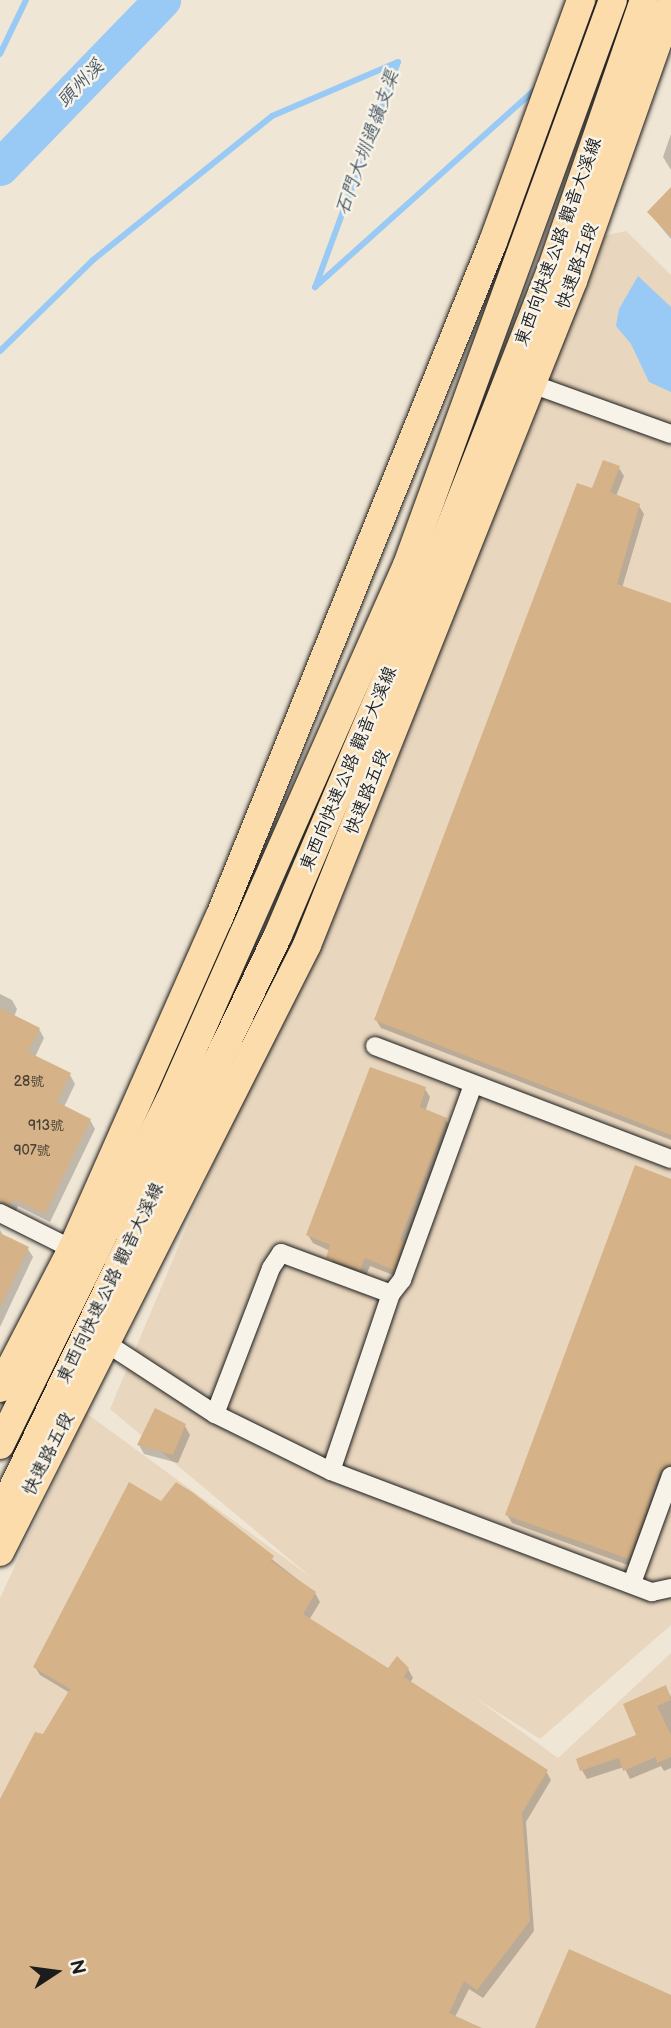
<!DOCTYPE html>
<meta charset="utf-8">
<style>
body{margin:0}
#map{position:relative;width:671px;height:2028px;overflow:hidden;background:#f0e6d5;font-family:"Balsamiq Sans","LXGW WenKai TC",sans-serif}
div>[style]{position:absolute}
.built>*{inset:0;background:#e8d6be}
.water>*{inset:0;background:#99caf5}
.shadow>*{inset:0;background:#0003}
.stream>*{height:6px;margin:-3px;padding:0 3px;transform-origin:3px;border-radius:3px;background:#99caf5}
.river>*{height:37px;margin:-18.5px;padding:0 18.5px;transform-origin:18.5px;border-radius:18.5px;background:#99caf5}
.building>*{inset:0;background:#d5b287}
.roads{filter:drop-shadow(0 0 2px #1c1c1c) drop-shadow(0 0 2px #1c1c1c)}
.minor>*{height:18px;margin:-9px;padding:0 9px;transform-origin:9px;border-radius:9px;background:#f7f3e8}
.primary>*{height:28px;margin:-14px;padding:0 14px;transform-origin:14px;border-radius:14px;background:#fddcac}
.trunk>*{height:28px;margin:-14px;padding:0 14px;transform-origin:14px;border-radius:14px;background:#fddcac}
span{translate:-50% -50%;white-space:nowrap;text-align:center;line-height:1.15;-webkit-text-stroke:5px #f7f3e8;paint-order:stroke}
.number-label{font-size:14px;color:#4a4237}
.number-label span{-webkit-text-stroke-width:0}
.street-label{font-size:18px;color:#1c1c1c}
.water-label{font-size:19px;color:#485968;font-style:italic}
.north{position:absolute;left:21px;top:1937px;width:70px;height:70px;-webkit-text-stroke:5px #f7f3e8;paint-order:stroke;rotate:77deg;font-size:19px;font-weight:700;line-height:28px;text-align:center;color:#1c1c1c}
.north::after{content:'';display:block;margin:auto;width:24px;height:32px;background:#1c1c1c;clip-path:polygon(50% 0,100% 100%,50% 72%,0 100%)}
</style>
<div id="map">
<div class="built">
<i style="clip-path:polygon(626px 231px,671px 275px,671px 1625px,540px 1739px,474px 1697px,558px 1758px,671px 1653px,671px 2028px,0 2028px,0 1598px,86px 1413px,312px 1578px,110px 1409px,604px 236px)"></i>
</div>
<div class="water">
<i style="clip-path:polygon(638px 276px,671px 307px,671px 392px,649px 382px,631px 344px,616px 326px,619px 309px)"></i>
</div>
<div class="shadow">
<i style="clip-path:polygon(671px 134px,671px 170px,663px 157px)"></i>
<i style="clip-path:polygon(671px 190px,671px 239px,649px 213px)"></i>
<i style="clip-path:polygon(619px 468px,624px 476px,616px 496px,639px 506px,644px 514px,622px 588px,671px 605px,671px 1140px,381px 1028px,376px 1020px,593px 490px)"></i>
<i style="clip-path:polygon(0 994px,12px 1000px,17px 1009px,14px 1017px,39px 1029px,44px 1038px,35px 1057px,70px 1075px,75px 1084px,64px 1107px,90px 1120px,95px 1129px,50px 1222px,18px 1206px,15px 1213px,0 1213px)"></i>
<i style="clip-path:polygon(425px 1089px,430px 1097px,425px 1112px,446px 1120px,451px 1128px,398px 1277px,370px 1266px,365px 1278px,333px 1266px,330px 1251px,313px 1243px,308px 1235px)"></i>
<i style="clip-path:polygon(671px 1181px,671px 1475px,633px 1567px,512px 1523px,507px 1515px)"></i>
<i style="clip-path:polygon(0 1230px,4px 1237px,28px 1249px,33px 1257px,0 1327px)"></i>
<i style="clip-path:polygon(185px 1426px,190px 1435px,178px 1463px,144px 1454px,139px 1445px)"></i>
<i style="clip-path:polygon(176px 1484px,315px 1593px,320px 1602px,309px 1620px,389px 1670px,408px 1669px,413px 1678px,410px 1683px,546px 1771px,551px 1780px,526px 1822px,534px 1931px,483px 1998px,469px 1989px,454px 2019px,458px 2028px,0 2028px,0 1802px,36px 1734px,44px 1736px,70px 1693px,40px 1675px,35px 1667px)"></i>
<i style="clip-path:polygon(666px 1687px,671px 1697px,671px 1768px,664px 1771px,661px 1766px,630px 1779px,624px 1767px,587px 1779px,582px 1770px,638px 1736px)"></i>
</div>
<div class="stream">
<i style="left:0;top:54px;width:60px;rotate:-64.3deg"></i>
<i style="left:0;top:351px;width:130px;rotate:-44.4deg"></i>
<i style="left:93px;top:260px;width:230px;rotate:-38.8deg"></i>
<i style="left:272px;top:116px;width:137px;rotate:-23.2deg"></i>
<i style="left:398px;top:62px;width:240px;rotate:110.2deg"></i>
<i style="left:315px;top:287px;width:298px;rotate:-41.9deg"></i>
</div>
<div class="river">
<i style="left:0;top:167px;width:233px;rotate:-45.9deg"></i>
</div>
<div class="building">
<i style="clip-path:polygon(671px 187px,671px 236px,647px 212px)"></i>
<i style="clip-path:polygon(603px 460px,620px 466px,610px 492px,640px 504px,617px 584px,671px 603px,671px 1135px,374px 1020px,577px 483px,592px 488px)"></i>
<i style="clip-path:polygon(0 1008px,40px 1028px,28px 1052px,71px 1073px,57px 1102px,91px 1119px,45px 1214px,13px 1199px,10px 1205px,0 1202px)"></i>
<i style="clip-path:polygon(370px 1067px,426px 1087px,420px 1107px,447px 1118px,400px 1240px,404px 1242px,394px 1270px,365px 1258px,360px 1270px,326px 1258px,330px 1245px,306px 1235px)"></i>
<i style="clip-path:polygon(635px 1165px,671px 1179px,671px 1465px,660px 1472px,629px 1559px,505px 1515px)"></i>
<i style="clip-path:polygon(0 1233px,29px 1247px,0 1308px)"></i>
<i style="clip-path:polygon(155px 1408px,186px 1424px,173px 1455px,137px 1445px)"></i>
<i style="clip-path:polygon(129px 1482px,161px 1501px,176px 1482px,192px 1492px,274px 1556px,271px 1561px,316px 1592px,303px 1614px,388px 1668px,397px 1656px,409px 1668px,404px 1677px,548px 1770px,522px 1813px,530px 1921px,477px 1990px,464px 1981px,449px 2013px,482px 2028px,0 2028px,0 1799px,35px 1732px,43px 1734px,70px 1689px,33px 1667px)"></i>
<i style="clip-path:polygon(666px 1685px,671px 1700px,657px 1706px,671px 1735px,671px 1757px,657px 1763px,656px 1757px,623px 1771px,619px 1758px,580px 1771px,576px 1759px,636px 1735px,623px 1704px)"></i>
<i style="clip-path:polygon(569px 1949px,671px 1995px,671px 2028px,535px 2028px)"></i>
</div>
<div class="roads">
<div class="minor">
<i style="left:532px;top:384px;width:148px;rotate:19.8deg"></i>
<i style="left:375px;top:1046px;width:317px;rotate:20.9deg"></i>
<i style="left:0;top:1213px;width:80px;rotate:26.6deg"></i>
<i style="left:106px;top:1343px;width:130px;rotate:33.1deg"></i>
<i style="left:215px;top:1414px;width:129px;rotate:26.2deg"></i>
<i style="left:331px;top:1471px;width:343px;rotate:20.7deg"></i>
<i style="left:652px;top:1592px;width:19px;rotate:-12deg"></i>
<i style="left:215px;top:1414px;width:156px;rotate:-69deg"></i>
<i style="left:271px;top:1268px;width:18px;rotate:-56deg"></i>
<i style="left:281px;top:1253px;width:117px;rotate:20.4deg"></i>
<i style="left:331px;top:1471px;width:187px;rotate:-71.3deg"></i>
<i style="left:391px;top:1294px;width:18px;rotate:-52deg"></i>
<i style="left:402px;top:1280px;width:208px;rotate:-70deg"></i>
<i style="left:632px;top:1583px;width:114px;rotate:-70deg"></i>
</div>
<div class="primary">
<i style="left:0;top:1388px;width:157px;rotate:-62.6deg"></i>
<i style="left:72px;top:1249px;width:362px;rotate:-66.1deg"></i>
<i style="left:219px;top:918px;width:729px;rotate:-67.94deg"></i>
<i style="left:493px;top:242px;width:258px;rotate:-70deg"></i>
<i style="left:0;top:1552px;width:680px;rotate:-63.17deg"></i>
<i style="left:307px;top:945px;width:715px;rotate:-68.17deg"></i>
<i style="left:573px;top:281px;width:294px;rotate:-70.5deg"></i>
</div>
<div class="trunk">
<i style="left:0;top:1445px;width:385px;rotate:-63.8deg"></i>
<i style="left:170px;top:1100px;width:585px;rotate:-66.11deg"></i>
<i style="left:407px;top:565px;width:601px;rotate:-69.97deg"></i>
<i style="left:0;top:1515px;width:643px;rotate:-64.39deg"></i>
<i style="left:278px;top:935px;width:401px;rotate:-67deg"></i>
<i style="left:435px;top:566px;width:318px;rotate:-68.6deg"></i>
<i style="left:551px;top:270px;width:286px;rotate:-71deg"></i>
</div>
</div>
<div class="number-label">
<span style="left:29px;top:1082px">28號</span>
<span style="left:46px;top:1126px">913號</span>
<span style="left:32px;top:1151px">907號</span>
</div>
<div class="street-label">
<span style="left:559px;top:242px;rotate:-70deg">東西向快速公路 觀音大溪線</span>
<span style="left:578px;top:266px;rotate:-70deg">快速路五段</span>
<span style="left:349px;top:769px;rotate:-67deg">東西向快速公路 觀音大溪線</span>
<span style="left:368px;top:792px;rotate:-68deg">快速路五段</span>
<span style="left:111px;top:1283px;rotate:-64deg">東西向快速公路 觀音大溪線</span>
<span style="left:49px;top:1454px;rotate:-63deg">快速路五段</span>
</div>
<div class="water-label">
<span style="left:81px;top:84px;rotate:-46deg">頭州溪</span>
<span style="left:368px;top:143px;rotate:-70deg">石門大圳過嶺支渠</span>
</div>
<div class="north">N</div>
</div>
